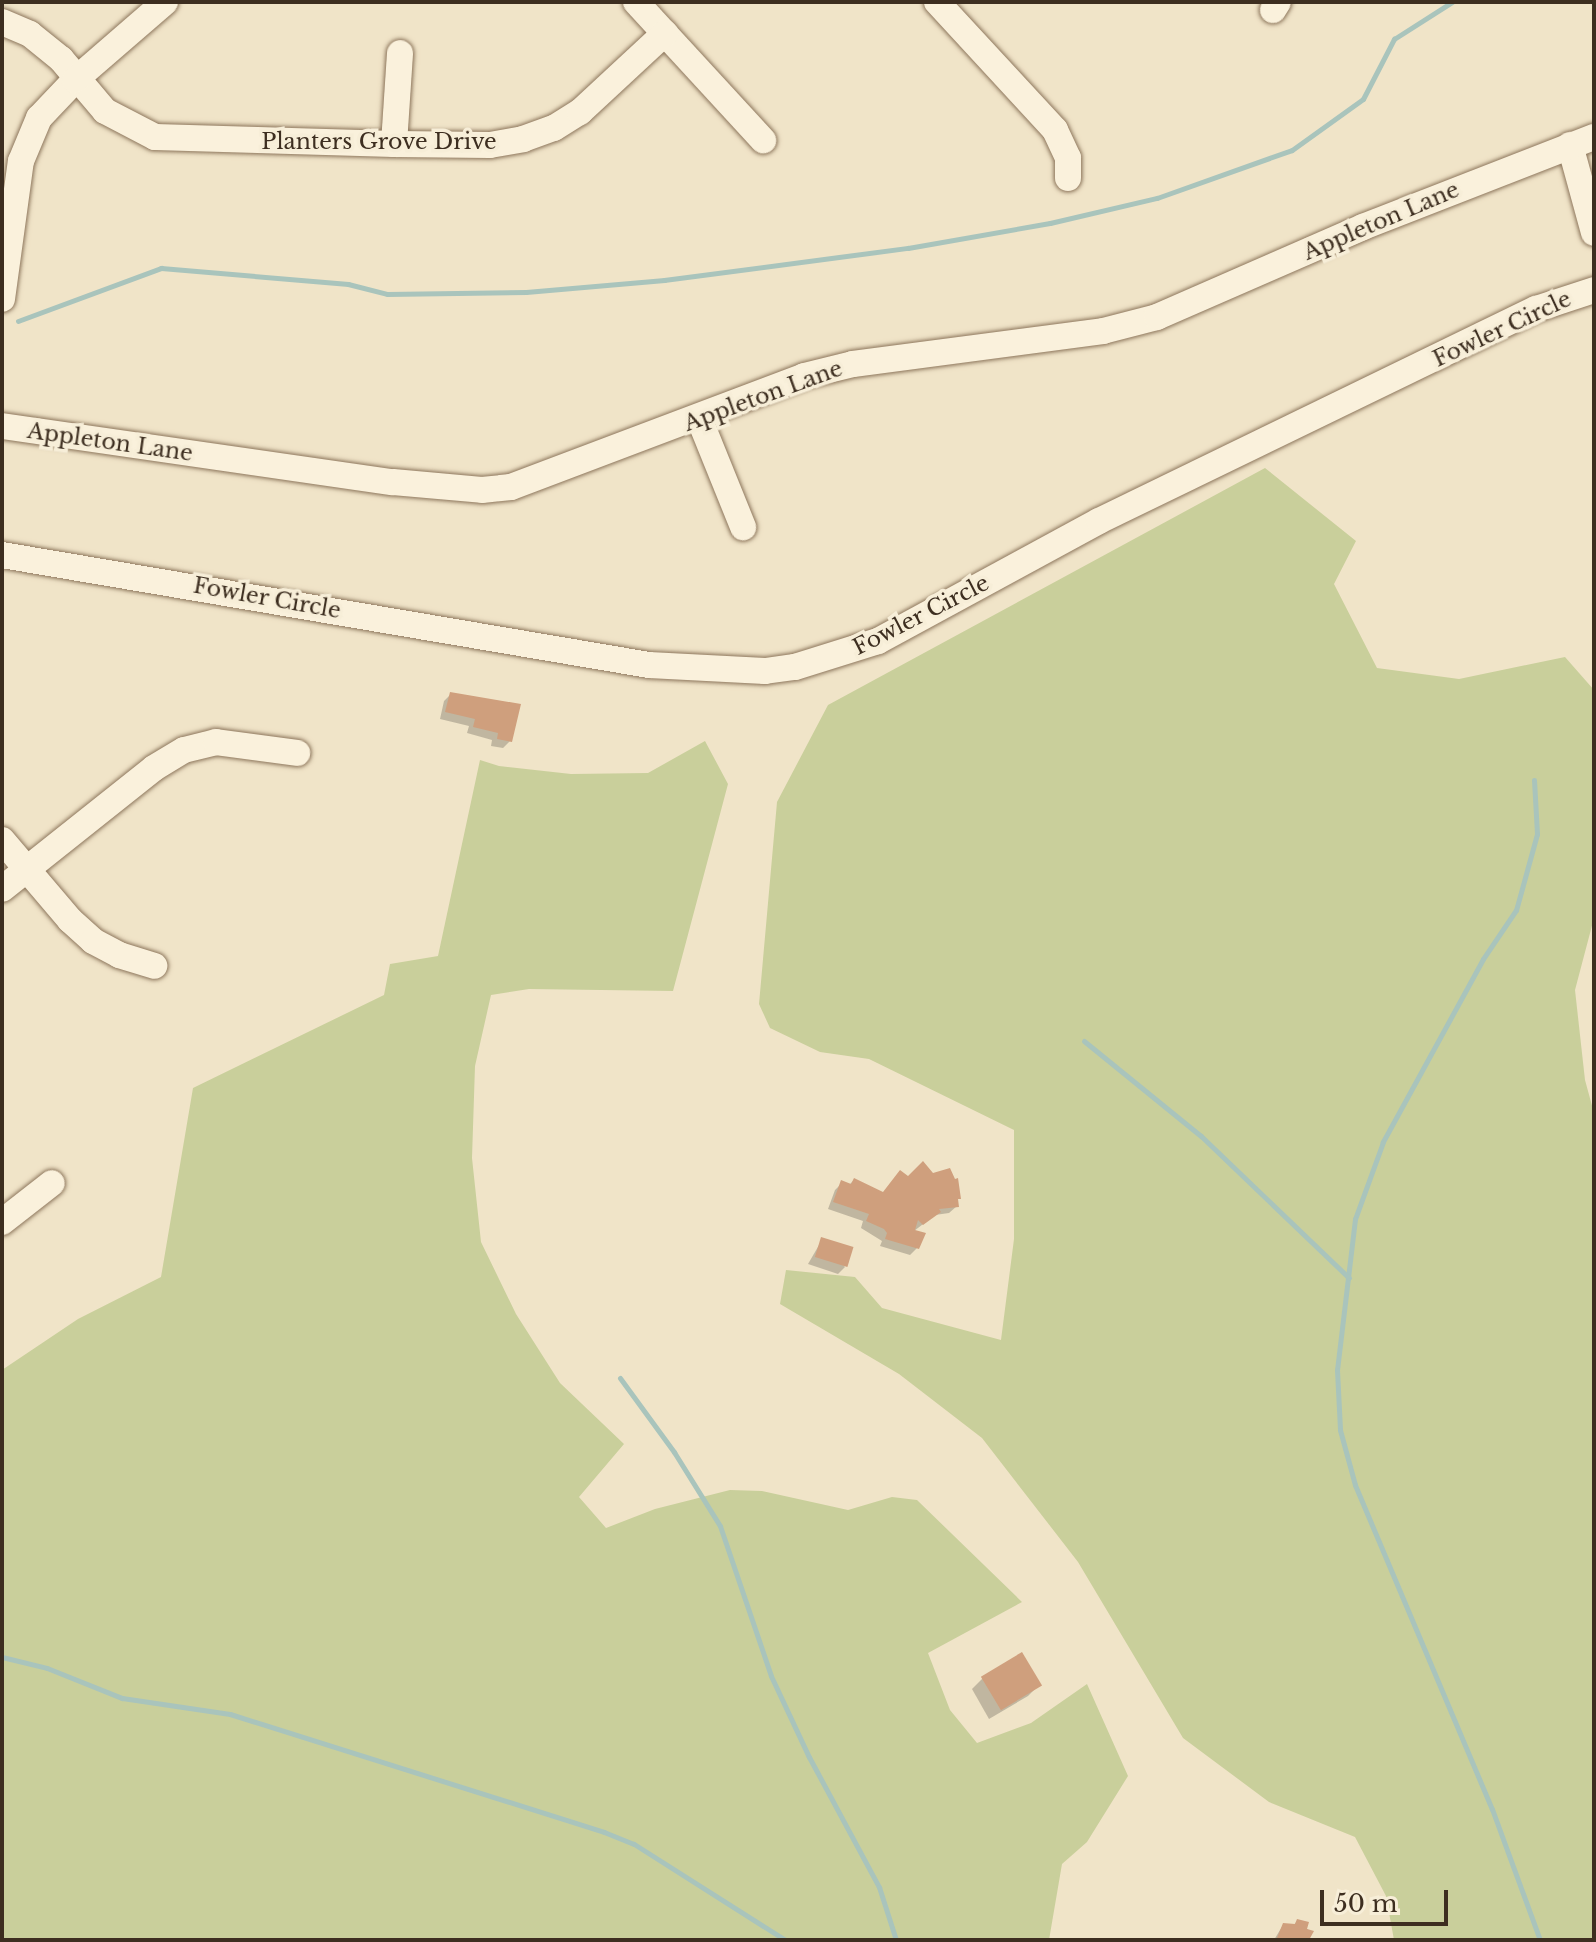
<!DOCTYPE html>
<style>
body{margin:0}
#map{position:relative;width:1596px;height:1942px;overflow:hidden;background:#f0e4c8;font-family:"Libre Baskerville",serif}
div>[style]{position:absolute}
.green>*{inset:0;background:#c9cf9b}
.shadow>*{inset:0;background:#0003}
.stream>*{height:5px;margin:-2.5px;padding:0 2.5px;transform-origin:2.5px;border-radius:2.5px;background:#a9c4bc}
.building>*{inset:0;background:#cf9f7d;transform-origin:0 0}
.roads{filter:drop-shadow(0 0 2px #8d765c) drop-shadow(0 0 2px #8d765c)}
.minor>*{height:26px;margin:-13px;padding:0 13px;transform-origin:13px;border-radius:13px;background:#faf1dc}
span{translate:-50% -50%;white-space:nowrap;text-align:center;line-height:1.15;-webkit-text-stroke:7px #f7eed8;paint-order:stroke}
.street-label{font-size:22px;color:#3d2e20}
.frame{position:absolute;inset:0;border:4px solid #3d2e20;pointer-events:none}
.scale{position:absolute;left:1320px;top:1890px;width:128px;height:36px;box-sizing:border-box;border:4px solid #3d2e20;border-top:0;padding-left:10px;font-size:24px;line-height:28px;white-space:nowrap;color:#3d2e20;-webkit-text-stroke:6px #f7eed8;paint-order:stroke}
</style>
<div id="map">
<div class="green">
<i style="clip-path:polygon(1265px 468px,1356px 541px,1334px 584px,1377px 668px,1459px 679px,1565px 657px,1594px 690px,1594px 918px,1575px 990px,1585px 1080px,1594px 1113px,1594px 1940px,1394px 1940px,1386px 1896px,1355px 1837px,1269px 1802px,1183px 1738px,1078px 1562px,982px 1438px,899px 1374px,780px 1304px,786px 1270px,855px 1277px,882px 1308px,1001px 1340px,1014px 1239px,1014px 1130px,869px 1059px,820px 1052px,770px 1028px,759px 1004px,777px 802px,828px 705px)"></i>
<i style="clip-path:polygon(705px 741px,728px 784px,673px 991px,529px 989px,491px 995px,475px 1066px,472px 1158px,481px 1242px,516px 1314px,560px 1383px,624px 1444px,579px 1497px,606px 1528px,655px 1509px,730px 1490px,762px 1491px,848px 1510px,892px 1497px,917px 1500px,1022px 1602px,928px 1653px,950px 1710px,977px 1743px,1031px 1723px,1087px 1684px,1128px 1776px,1087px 1842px,1062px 1864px,1049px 1940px,2px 1940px,2px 1370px,78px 1319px,161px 1277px,193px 1088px,384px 995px,390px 964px,438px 956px,480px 760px,499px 766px,571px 774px,648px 773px)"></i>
</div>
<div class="shadow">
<i style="clip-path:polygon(451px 694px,510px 741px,503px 748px,491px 746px,492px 740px,467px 733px,469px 726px,440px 719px,444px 701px)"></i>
<i style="clip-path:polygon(854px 1180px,882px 1194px,957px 1206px,949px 1213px,935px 1215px,914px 1231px,917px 1248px,910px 1255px,880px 1246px,882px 1241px,861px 1228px,863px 1221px,828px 1209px,835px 1190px,842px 1183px,849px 1185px)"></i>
<i style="clip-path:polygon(822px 1240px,845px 1267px,838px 1274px,808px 1264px)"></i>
<i style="clip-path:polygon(983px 1678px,1039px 1685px,1028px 1696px,989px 1719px,972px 1689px)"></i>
<i style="clip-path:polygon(1297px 1921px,1311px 1932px,1306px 1940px,1274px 1940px,1283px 1925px,1293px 1926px)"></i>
</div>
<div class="stream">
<i style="left:18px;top:321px;width:153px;rotate:-20.3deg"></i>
<i style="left:161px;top:268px;width:188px;rotate:4.9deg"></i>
<i style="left:348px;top:284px;width:40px;rotate:14.4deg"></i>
<i style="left:387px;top:294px;width:139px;rotate:-0.8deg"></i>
<i style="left:526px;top:292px;width:139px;rotate:-5deg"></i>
<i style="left:664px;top:280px;width:246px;rotate:-7.5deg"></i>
<i style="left:908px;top:248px;width:144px;rotate:-10deg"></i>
<i style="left:1050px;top:223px;width:110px;rotate:-13.2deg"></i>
<i style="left:1157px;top:198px;width:143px;rotate:-19.6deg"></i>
<i style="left:1292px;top:150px;width:87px;rotate:-35.7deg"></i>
<i style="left:1363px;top:99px;width:68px;rotate:-62.7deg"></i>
<i style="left:1394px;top:39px;width:69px;rotate:-32.5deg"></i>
<i style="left:1534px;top:780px;width:54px;rotate:86.8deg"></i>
<i style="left:1537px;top:834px;width:79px;rotate:105.4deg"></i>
<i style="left:1516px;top:910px;width:59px;rotate:124deg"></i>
<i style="left:1483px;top:959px;width:209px;rotate:118.7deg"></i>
<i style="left:1383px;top:1142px;width:82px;rotate:110deg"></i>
<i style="left:1355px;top:1219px;width:152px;rotate:96.8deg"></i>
<i style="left:1337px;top:1370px;width:60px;rotate:87.1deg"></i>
<i style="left:1340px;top:1430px;width:57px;rotate:74.7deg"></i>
<i style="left:1355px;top:1485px;width:352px;rotate:67.1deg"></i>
<i style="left:1492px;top:1809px;width:140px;rotate:69.9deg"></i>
<i style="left:1084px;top:1041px;width:151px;rotate:39.1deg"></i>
<i style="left:1201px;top:1136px;width:205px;rotate:43.8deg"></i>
<i style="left:620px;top:1378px;width:92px;rotate:53.9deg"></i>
<i style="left:674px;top:1452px;width:87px;rotate:58.1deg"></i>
<i style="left:720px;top:1526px;width:158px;rotate:71.2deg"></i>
<i style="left:771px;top:1676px;width:89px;rotate:64.9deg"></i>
<i style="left:809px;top:1757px;width:148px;rotate:61.7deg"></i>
<i style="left:879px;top:1887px;width:56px;rotate:72.2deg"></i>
<i style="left:2px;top:1657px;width:46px;rotate:13.7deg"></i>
<i style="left:47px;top:1668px;width:81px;rotate:21.8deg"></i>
<i style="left:122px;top:1698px;width:109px;rotate:8.4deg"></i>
<i style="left:230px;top:1714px;width:392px;rotate:17.5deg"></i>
<i style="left:604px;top:1832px;width:32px;rotate:22deg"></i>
<i style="left:634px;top:1844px;width:179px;rotate:32.4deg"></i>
</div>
<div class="building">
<i style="clip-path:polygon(450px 692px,521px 704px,512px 742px,497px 739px,498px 733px,473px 727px,475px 719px,445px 712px)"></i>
<i style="clip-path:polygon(923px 1161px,933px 1173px,950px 1168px,955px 1179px,958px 1178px,961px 1199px,958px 1199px,959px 1207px,939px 1209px,941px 1212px,923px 1225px,918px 1220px,915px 1230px,926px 1233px,919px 1249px,885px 1239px,887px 1233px,884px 1229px,866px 1221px,869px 1214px,833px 1202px,841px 1180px,851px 1184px,854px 1178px,883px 1192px,900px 1170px,908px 1176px)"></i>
<i style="left:821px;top:1237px;width:34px;height:21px;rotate:17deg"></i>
<i style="left:1022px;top:1652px;width:39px;height:48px;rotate:59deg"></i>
<i style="clip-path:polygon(1297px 1919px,1309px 1922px,1307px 1929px,1314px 1931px,1309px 1940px,1277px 1938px,1283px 1923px,1295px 1924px)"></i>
</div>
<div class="roads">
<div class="minor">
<i style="left:636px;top:2px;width:188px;rotate:47.4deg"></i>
<i style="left:937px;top:2px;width:174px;rotate:47.3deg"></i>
<i style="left:1055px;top:130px;width:31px;rotate:65deg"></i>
<i style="left:1068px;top:158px;width:20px;rotate:90deg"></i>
<i style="left:1273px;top:10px;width:9px;rotate:-58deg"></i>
<i style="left:2px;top:22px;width:30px;rotate:23deg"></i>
<i style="left:30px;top:34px;width:40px;rotate:39deg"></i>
<i style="left:61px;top:59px;width:68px;rotate:49.8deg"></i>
<i style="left:105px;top:111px;width:56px;rotate:27.5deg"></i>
<i style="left:155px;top:137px;width:239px;rotate:1.7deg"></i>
<i style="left:394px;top:144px;width:96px;rotate:0.6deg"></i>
<i style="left:490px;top:145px;width:34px;rotate:-10deg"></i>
<i style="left:523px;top:139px;width:33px;rotate:-20deg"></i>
<i style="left:554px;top:128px;width:31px;rotate:-32deg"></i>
<i style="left:580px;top:112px;width:116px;rotate:-42.9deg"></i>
<i style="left:394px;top:144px;width:91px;rotate:-86.2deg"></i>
<i style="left:1570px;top:145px;width:91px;rotate:74.7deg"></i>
<i style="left:2px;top:299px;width:139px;rotate:-82.2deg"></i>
<i style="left:21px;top:161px;width:47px;rotate:-67.3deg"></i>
<i style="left:39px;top:118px;width:52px;rotate:-46.5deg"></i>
<i style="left:75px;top:80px;width:119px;rotate:-40.9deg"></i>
<i style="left:699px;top:418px;width:118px;rotate:68deg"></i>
<i style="left:2px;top:426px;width:395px;rotate:8.2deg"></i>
<i style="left:393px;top:482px;width:89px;rotate:5.1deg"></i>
<i style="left:482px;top:490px;width:29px;rotate:-6deg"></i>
<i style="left:511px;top:487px;width:313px;rotate:-20.7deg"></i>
<i style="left:804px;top:376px;width:50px;rotate:-13.8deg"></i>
<i style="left:853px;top:364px;width:252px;rotate:-7.5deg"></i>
<i style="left:1103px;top:331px;width:56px;rotate:-14.5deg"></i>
<i style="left:1157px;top:317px;width:225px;rotate:-23.6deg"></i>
<i style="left:1363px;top:227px;width:248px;rotate:-21.3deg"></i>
<i style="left:2px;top:555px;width:656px;rotate:9.65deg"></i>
<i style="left:649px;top:665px;width:116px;rotate:3deg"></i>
<i style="left:765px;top:671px;width:30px;rotate:-8deg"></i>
<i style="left:795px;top:667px;width:87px;rotate:-17.4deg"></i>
<i style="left:878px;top:641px;width:251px;rotate:-28.5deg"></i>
<i style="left:1099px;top:521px;width:486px;rotate:-25.9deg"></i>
<i style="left:1536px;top:309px;width:61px;rotate:-18.1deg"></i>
<i style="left:2px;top:840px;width:105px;rotate:49.6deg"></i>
<i style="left:70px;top:920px;width:31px;rotate:42deg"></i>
<i style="left:93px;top:941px;width:30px;rotate:28deg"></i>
<i style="left:119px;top:955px;width:37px;rotate:17deg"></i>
<i style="left:2px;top:889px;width:194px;rotate:-38.5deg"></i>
<i style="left:154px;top:768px;width:35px;rotate:-31deg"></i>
<i style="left:184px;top:750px;width:33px;rotate:-14deg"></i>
<i style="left:216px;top:742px;width:82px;rotate:7.7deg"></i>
<i style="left:2px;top:1222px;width:63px;rotate:-38deg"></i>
</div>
</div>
<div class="street-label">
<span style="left:379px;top:142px">Planters Grove Drive</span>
<span style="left:1381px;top:221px;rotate:-23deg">Appleton Lane</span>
<span style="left:1502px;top:329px;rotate:-25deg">Fowler Circle</span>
<span style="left:763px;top:396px;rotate:-20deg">Appleton Lane</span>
<span style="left:110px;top:442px;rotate:8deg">Appleton Lane</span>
<span style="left:267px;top:598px;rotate:10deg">Fowler Circle</span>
<span style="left:921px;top:615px;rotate:-27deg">Fowler Circle</span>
</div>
<div class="frame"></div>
<div class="scale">50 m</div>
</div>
